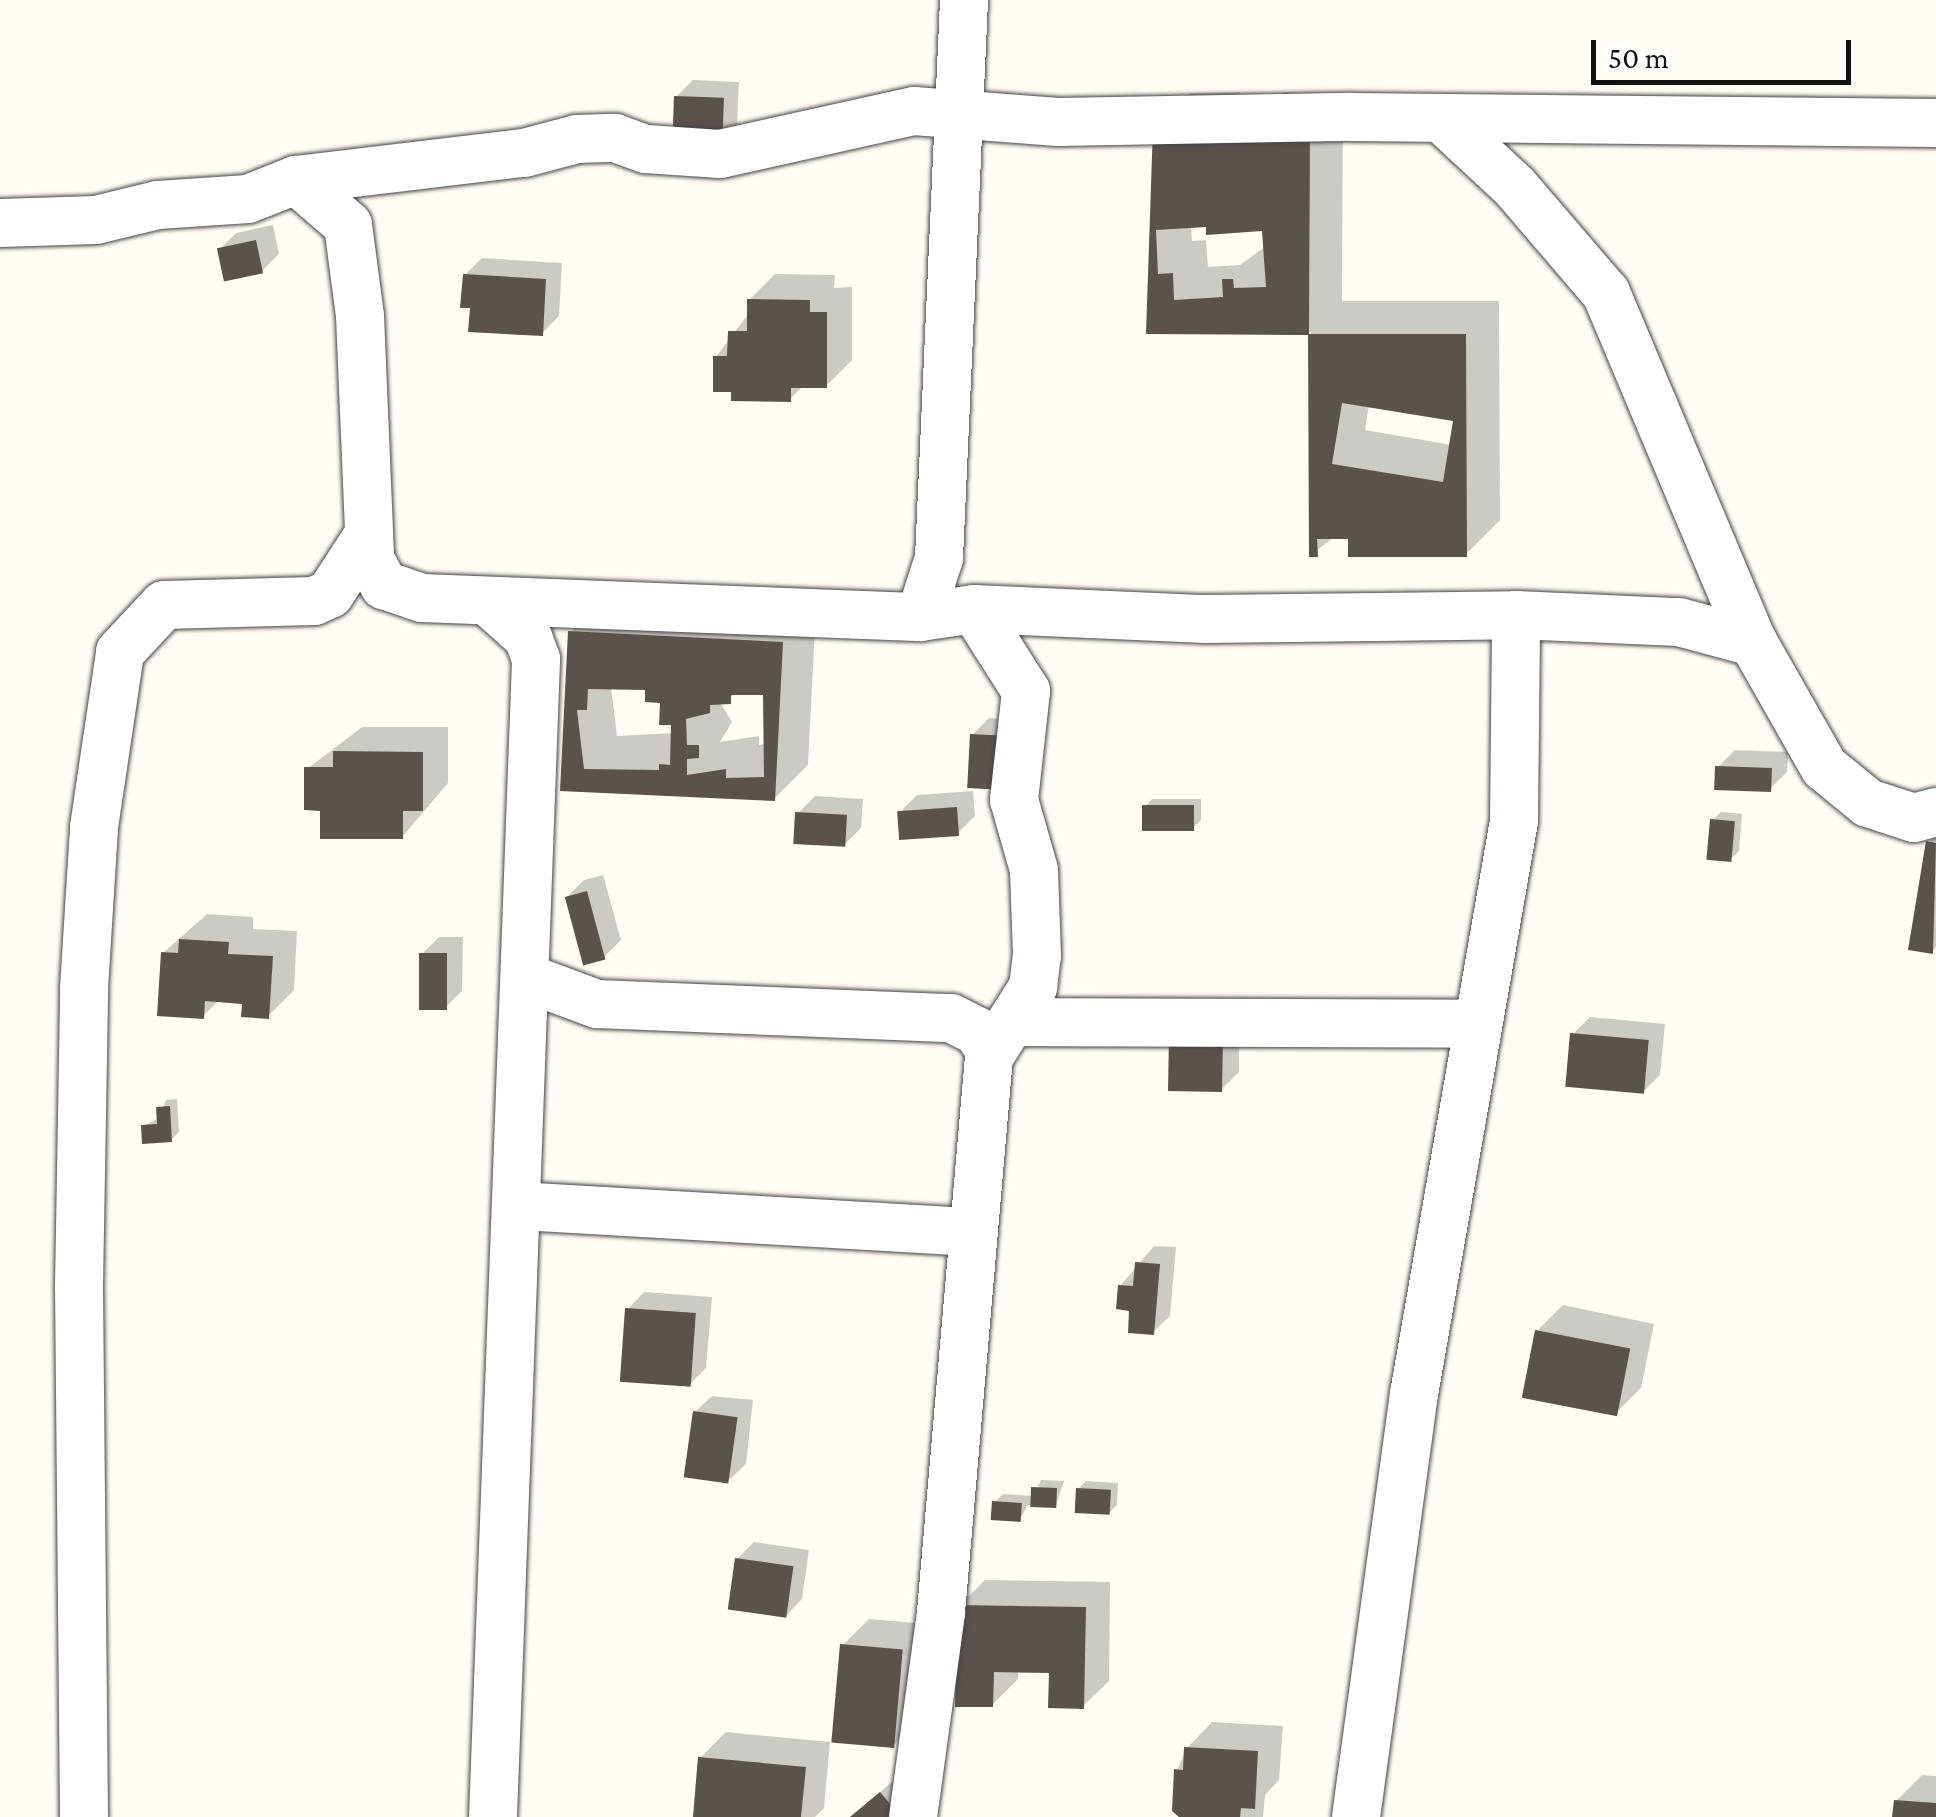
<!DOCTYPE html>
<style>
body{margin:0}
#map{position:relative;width:1936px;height:1817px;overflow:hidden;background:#fffdf5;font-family:"Crimson Pro",serif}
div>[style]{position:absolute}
.shadow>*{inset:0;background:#0003}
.building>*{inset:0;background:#5a524d;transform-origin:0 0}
.roads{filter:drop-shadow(0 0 2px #444) drop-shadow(0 0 2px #444)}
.minor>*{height:48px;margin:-24px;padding:0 24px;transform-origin:24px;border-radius:24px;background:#fff}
span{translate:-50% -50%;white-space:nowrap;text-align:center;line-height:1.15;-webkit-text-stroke:10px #fff;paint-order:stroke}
.scale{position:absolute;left:1591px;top:40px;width:260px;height:45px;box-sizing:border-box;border:5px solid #111;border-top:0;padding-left:12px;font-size:30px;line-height:35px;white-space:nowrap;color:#111;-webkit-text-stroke:8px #fff;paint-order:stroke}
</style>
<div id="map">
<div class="shadow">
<i style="clip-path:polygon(693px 80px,739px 82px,737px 126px,720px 143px,676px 97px)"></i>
<i style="clip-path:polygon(evenodd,1240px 92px,1240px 106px,1270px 106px,1284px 92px,1305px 93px,1306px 106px,1314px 106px,1326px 93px,1343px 93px,1342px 301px,1499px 301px,1500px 520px,1466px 554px,1350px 537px,1334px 537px,1312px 554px,1311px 332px,1149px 332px,1155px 127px,1190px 93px,1240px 92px,1191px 225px,1264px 229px,1266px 246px,1240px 265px,1208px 267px,1206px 240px,1192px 241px,1191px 225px,1240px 92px,1369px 405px,1456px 419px,1452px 445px,1365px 430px,1369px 405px)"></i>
<i style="clip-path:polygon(273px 225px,279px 254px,262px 271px,219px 250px,236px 233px)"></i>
<i style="clip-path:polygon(482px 258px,562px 263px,559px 316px,542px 333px,472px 306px,465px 275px)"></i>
<i style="clip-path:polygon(775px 274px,835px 275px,834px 288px,852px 287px,852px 360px,826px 386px,804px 385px,790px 399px,733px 390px,716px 357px,749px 313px,749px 300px)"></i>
<i style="clip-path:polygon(evenodd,605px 598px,816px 608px,808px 765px,774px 799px,563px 788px,571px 632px,605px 598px,611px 687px,648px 688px,662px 700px,673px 733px,617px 736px,611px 687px,605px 598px,740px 692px,766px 692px,766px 744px,759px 745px,759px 736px,720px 742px,732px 722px,720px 702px,740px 692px)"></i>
<i style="clip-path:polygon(989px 718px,1020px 720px,1019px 770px,972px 735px)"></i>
<i style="clip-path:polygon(362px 727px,448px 727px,448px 783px,402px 837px,323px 808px,307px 769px)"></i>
<i style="clip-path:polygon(1735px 750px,1788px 752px,1787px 772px,1770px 789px,1718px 767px)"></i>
<i style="clip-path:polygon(973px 791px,975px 816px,958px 833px,900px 812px,917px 795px)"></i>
<i style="clip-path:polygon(815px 796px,863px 799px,861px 828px,844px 845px,798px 813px)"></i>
<i style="clip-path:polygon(1152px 799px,1201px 799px,1201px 820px,1193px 828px,1145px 807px)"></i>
<i style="clip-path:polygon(1721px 812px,1742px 814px,1739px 851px,1731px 859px,1713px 820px)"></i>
<i style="clip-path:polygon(1936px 835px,1936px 947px,1932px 951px,1929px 842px)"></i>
<i style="clip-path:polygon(603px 875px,621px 940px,604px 957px,567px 897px,584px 880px)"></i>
<i style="clip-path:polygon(207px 914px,253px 917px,253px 929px,297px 931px,294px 990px,268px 1016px,245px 1001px,219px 1000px,203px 1016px,163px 953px)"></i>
<i style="clip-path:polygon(439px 937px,463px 937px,462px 991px,445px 1008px,422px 954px)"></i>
<i style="clip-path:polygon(1590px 1017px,1665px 1024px,1660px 1075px,1643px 1092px,1573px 1034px)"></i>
<i style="clip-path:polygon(1188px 1020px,1239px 1020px,1239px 1072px,1222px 1089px)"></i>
<i style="clip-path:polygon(177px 1099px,179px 1132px,171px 1140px,144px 1126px,159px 1118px,166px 1100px)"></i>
<i style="clip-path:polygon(1154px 1246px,1176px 1247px,1170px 1316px,1153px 1332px,1120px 1286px)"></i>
<i style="clip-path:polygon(644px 1292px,712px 1297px,706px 1368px,689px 1385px,628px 1309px)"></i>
<i style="clip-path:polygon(1563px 1305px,1654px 1324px,1641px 1388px,1615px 1414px,1537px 1331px)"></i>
<i style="clip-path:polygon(712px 1396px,753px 1400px,746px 1464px,729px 1480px,695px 1412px)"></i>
<i style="clip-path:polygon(1041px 1480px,1064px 1481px,1056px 1505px,1028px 1505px,1020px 1519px,995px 1502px,1003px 1494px,1033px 1496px)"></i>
<i style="clip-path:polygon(1086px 1481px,1118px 1483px,1117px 1505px,1109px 1513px,1078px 1489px)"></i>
<i style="clip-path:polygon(754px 1542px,809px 1550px,802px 1599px,786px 1616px,737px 1559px)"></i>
<i style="clip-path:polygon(985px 1580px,1110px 1582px,1109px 1681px,1083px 1706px,1052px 1670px,1018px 1670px,1018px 1679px,992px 1705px,959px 1606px)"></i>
<i style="clip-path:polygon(869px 1619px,927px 1624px,918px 1720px,893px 1746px,843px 1645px)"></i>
<i style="clip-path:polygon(1212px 1722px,1283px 1726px,1279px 1780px,1265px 1795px,1263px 1817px,1178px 1817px,1177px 1770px,1187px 1748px)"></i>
<i style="clip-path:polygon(726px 1732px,830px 1742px,824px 1808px,815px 1817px,695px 1817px,700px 1758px)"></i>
<i style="clip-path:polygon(1922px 1775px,1936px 1776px,1936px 1817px,1895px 1817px,1896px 1801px)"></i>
<i style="clip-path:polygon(898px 1777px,919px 1817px,850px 1817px)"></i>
</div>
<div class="building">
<i style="left:674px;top:96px;width:50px;height:47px;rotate:2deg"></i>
<i style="clip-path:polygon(evenodd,1153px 126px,1310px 127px,1309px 334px,1466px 334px,1467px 557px,1348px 557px,1348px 539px,1317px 539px,1318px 557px,1309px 557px,1308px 335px,1146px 334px,1153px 126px,1206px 227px,1206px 235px,1262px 231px,1266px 287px,1234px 288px,1233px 279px,1222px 279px,1223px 297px,1174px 300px,1173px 273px,1158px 274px,1156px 230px,1206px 227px,1153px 126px,1342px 403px,1453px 421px,1443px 482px,1332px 464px,1342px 403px)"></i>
<i style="left:256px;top:240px;width:34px;height:40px;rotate:78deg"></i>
<i style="clip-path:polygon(463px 274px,546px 279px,543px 336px,468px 332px,470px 308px,460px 308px)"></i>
<i style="clip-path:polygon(747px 299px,810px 300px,810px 312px,827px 312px,827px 388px,791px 388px,791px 402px,731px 401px,731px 392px,713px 392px,713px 356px,727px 356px,728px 331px,747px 331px)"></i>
<i style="clip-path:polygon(evenodd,568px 631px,783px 642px,775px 801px,560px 791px,568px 631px,588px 689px,645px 690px,645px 702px,660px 703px,659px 725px,671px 725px,670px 765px,659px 764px,659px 770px,584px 769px,577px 710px,587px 710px,588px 689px,568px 631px,731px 695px,763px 695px,764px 777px,726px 778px,726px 769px,687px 775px,687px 759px,699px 758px,699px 745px,687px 745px,686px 719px,710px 713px,710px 705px,731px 704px,731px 695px)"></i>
<i style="left:970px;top:734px;width:35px;height:54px;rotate:3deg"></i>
<i style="clip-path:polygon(333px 751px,423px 752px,423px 811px,403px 811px,403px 839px,320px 839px,320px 811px,304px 810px,304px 767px,333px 767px)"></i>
<i style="left:1715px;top:766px;width:57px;height:24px;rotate:2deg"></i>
<i style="left:1194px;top:805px;width:26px;height:52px;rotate:90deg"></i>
<i style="left:957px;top:807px;width:29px;height:60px;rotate:86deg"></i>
<i style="left:795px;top:812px;width:52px;height:32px;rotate:3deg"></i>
<i style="left:1710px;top:819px;width:25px;height:41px;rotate:5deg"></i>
<i style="clip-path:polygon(1926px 841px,1936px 843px,1933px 954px,1908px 950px)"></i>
<i style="left:587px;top:891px;width:71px;height:23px;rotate:75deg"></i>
<i style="clip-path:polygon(179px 939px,229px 942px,228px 954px,273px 956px,269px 1019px,241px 1017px,242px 1004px,205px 1001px,204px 1019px,157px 1016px,161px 952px,178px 953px)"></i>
<i style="left:419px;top:953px;width:28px;height:57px"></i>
<i style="left:1570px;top:1033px;width:79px;height:54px;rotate:5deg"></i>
<i style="left:1169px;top:1035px;width:54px;height:56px;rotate:1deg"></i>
<i style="clip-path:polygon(170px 1106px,172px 1142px,142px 1144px,141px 1125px,157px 1124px,156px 1107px)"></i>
<i style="clip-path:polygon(1135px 1262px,1160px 1264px,1154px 1335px,1128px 1333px,1129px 1311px,1116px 1309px,1118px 1285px,1133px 1286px)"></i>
<i style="left:625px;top:1308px;width:71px;height:74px;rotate:4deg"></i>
<i style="left:1535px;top:1330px;width:97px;height:69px;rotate:11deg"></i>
<i style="left:693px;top:1411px;width:45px;height:67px;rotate:8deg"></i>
<i style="left:1031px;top:1487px;width:26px;height:20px;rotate:2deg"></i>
<i style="left:1076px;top:1488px;width:35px;height:25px;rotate:3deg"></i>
<i style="left:992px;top:1501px;width:30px;height:19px;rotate:4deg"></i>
<i style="left:735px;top:1558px;width:59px;height:52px;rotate:8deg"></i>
<i style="clip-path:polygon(957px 1605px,1086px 1607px,1084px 1709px,1048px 1708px,1049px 1673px,994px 1672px,993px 1707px,955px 1707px)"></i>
<i style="left:840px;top:1644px;width:63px;height:99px;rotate:5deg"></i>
<i style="clip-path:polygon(1184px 1747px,1258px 1751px,1255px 1809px,1241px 1808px,1240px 1817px,1179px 1817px,1172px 1811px,1174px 1769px,1183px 1770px)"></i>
<i style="clip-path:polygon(698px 1757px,806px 1767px,801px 1817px,693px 1817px)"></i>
<i style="clip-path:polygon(880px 1792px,901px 1817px,850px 1817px)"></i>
<i style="clip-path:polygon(1894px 1800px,1936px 1803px,1936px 1817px,1892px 1817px)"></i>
</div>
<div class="roads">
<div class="minor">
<i style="left:1443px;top:120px;width:98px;rotate:42.9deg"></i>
<i style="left:1515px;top:187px;width:140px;rotate:49.4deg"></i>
<i style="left:1606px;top:293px;width:379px;rotate:67.2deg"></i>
<i style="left:296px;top:180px;width:230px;rotate:-6.8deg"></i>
<i style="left:524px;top:153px;width:55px;rotate:-14.8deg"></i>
<i style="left:577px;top:139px;width:38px;rotate:-2deg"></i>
<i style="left:615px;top:138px;width:33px;rotate:20deg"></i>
<i style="left:646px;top:149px;width:74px;rotate:3.9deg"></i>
<i style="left:720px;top:154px;width:199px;rotate:-12.5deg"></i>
<i style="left:914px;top:111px;width:144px;rotate:4.4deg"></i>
<i style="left:1058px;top:122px;width:294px;rotate:-1deg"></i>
<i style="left:1352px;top:117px;width:584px;rotate:0.59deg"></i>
<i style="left:0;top:223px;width:96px;rotate:-1.8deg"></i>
<i style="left:96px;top:220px;width:64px;rotate:-13.6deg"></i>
<i style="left:158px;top:205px;width:90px;rotate:-3.8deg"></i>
<i style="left:248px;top:199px;width:52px;rotate:-21.6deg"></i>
<i style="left:296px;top:180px;width:69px;rotate:40.9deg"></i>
<i style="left:348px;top:225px;width:92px;rotate:82.5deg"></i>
<i style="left:360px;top:316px;width:243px;rotate:87.6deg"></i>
<i style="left:370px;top:559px;width:30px;rotate:62deg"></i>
<i style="left:384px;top:585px;width:40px;rotate:18.9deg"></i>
<i style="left:422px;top:598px;width:498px;rotate:2.2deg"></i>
<i style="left:920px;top:617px;width:55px;rotate:-8.4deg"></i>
<i style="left:974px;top:609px;width:232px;rotate:2.5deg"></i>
<i style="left:1206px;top:619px;width:310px;rotate:-0.7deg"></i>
<i style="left:1516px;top:615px;width:163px;rotate:2.5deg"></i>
<i style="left:1679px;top:622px;width:77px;rotate:15.1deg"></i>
<i style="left:1753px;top:642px;width:144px;rotate:60.4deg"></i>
<i style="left:1824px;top:767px;width:57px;rotate:39.3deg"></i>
<i style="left:1868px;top:803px;width:48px;rotate:18.1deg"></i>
<i style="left:1914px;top:818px;width:23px;rotate:-15deg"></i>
<i style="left:920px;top:617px;width:62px;rotate:-72.1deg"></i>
<i style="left:939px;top:558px;width:559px;rotate:-87.43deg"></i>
<i style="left:527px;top:978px;width:75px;rotate:20.4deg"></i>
<i style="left:597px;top:1004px;width:354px;rotate:2.3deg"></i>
<i style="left:951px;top:1018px;width:29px;rotate:27deg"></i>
<i style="left:977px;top:1031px;width:25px;rotate:56deg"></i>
<i style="left:1011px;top:1022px;width:464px;rotate:0.2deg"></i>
<i style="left:519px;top:1206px;width:452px;rotate:3.3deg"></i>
<i style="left:84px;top:1817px;width:531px;rotate:-90.54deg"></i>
<i style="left:79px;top:1286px;width:298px;rotate:-89deg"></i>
<i style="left:84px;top:988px;width:161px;rotate:-86.4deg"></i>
<i style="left:94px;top:827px;width:177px;rotate:-81.5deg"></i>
<i style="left:120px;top:652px;width:64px;rotate:-46.9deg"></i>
<i style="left:164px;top:605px;width:150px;rotate:-1.5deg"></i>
<i style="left:314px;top:601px;width:17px;rotate:-24deg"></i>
<i style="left:330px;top:594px;width:68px;rotate:-57deg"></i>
<i style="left:493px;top:1817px;width:1159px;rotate:-87.87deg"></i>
<i style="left:536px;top:659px;width:23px;rotate:-110deg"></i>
<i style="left:528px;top:637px;width:47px;rotate:-138.5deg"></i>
<i style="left:913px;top:1817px;width:207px;rotate:-82.2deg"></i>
<i style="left:941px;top:1612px;width:557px;rotate:-85.06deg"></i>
<i style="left:989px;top:1057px;width:83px;rotate:-57.8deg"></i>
<i style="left:1033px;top:987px;width:31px;rotate:-83deg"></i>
<i style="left:1037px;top:956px;width:86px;rotate:-92deg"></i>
<i style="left:1034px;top:870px;width:73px;rotate:-105.9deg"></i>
<i style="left:1014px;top:800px;width:110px;rotate:-83.7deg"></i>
<i style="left:1026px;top:691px;width:97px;rotate:-122.4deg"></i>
<i style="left:1356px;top:1817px;width:427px;rotate:-82.2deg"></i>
<i style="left:1414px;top:1394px;width:582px;rotate:-80.1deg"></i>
<i style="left:1514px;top:821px;width:206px;rotate:-89.4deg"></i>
</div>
</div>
<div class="scale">50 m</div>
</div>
